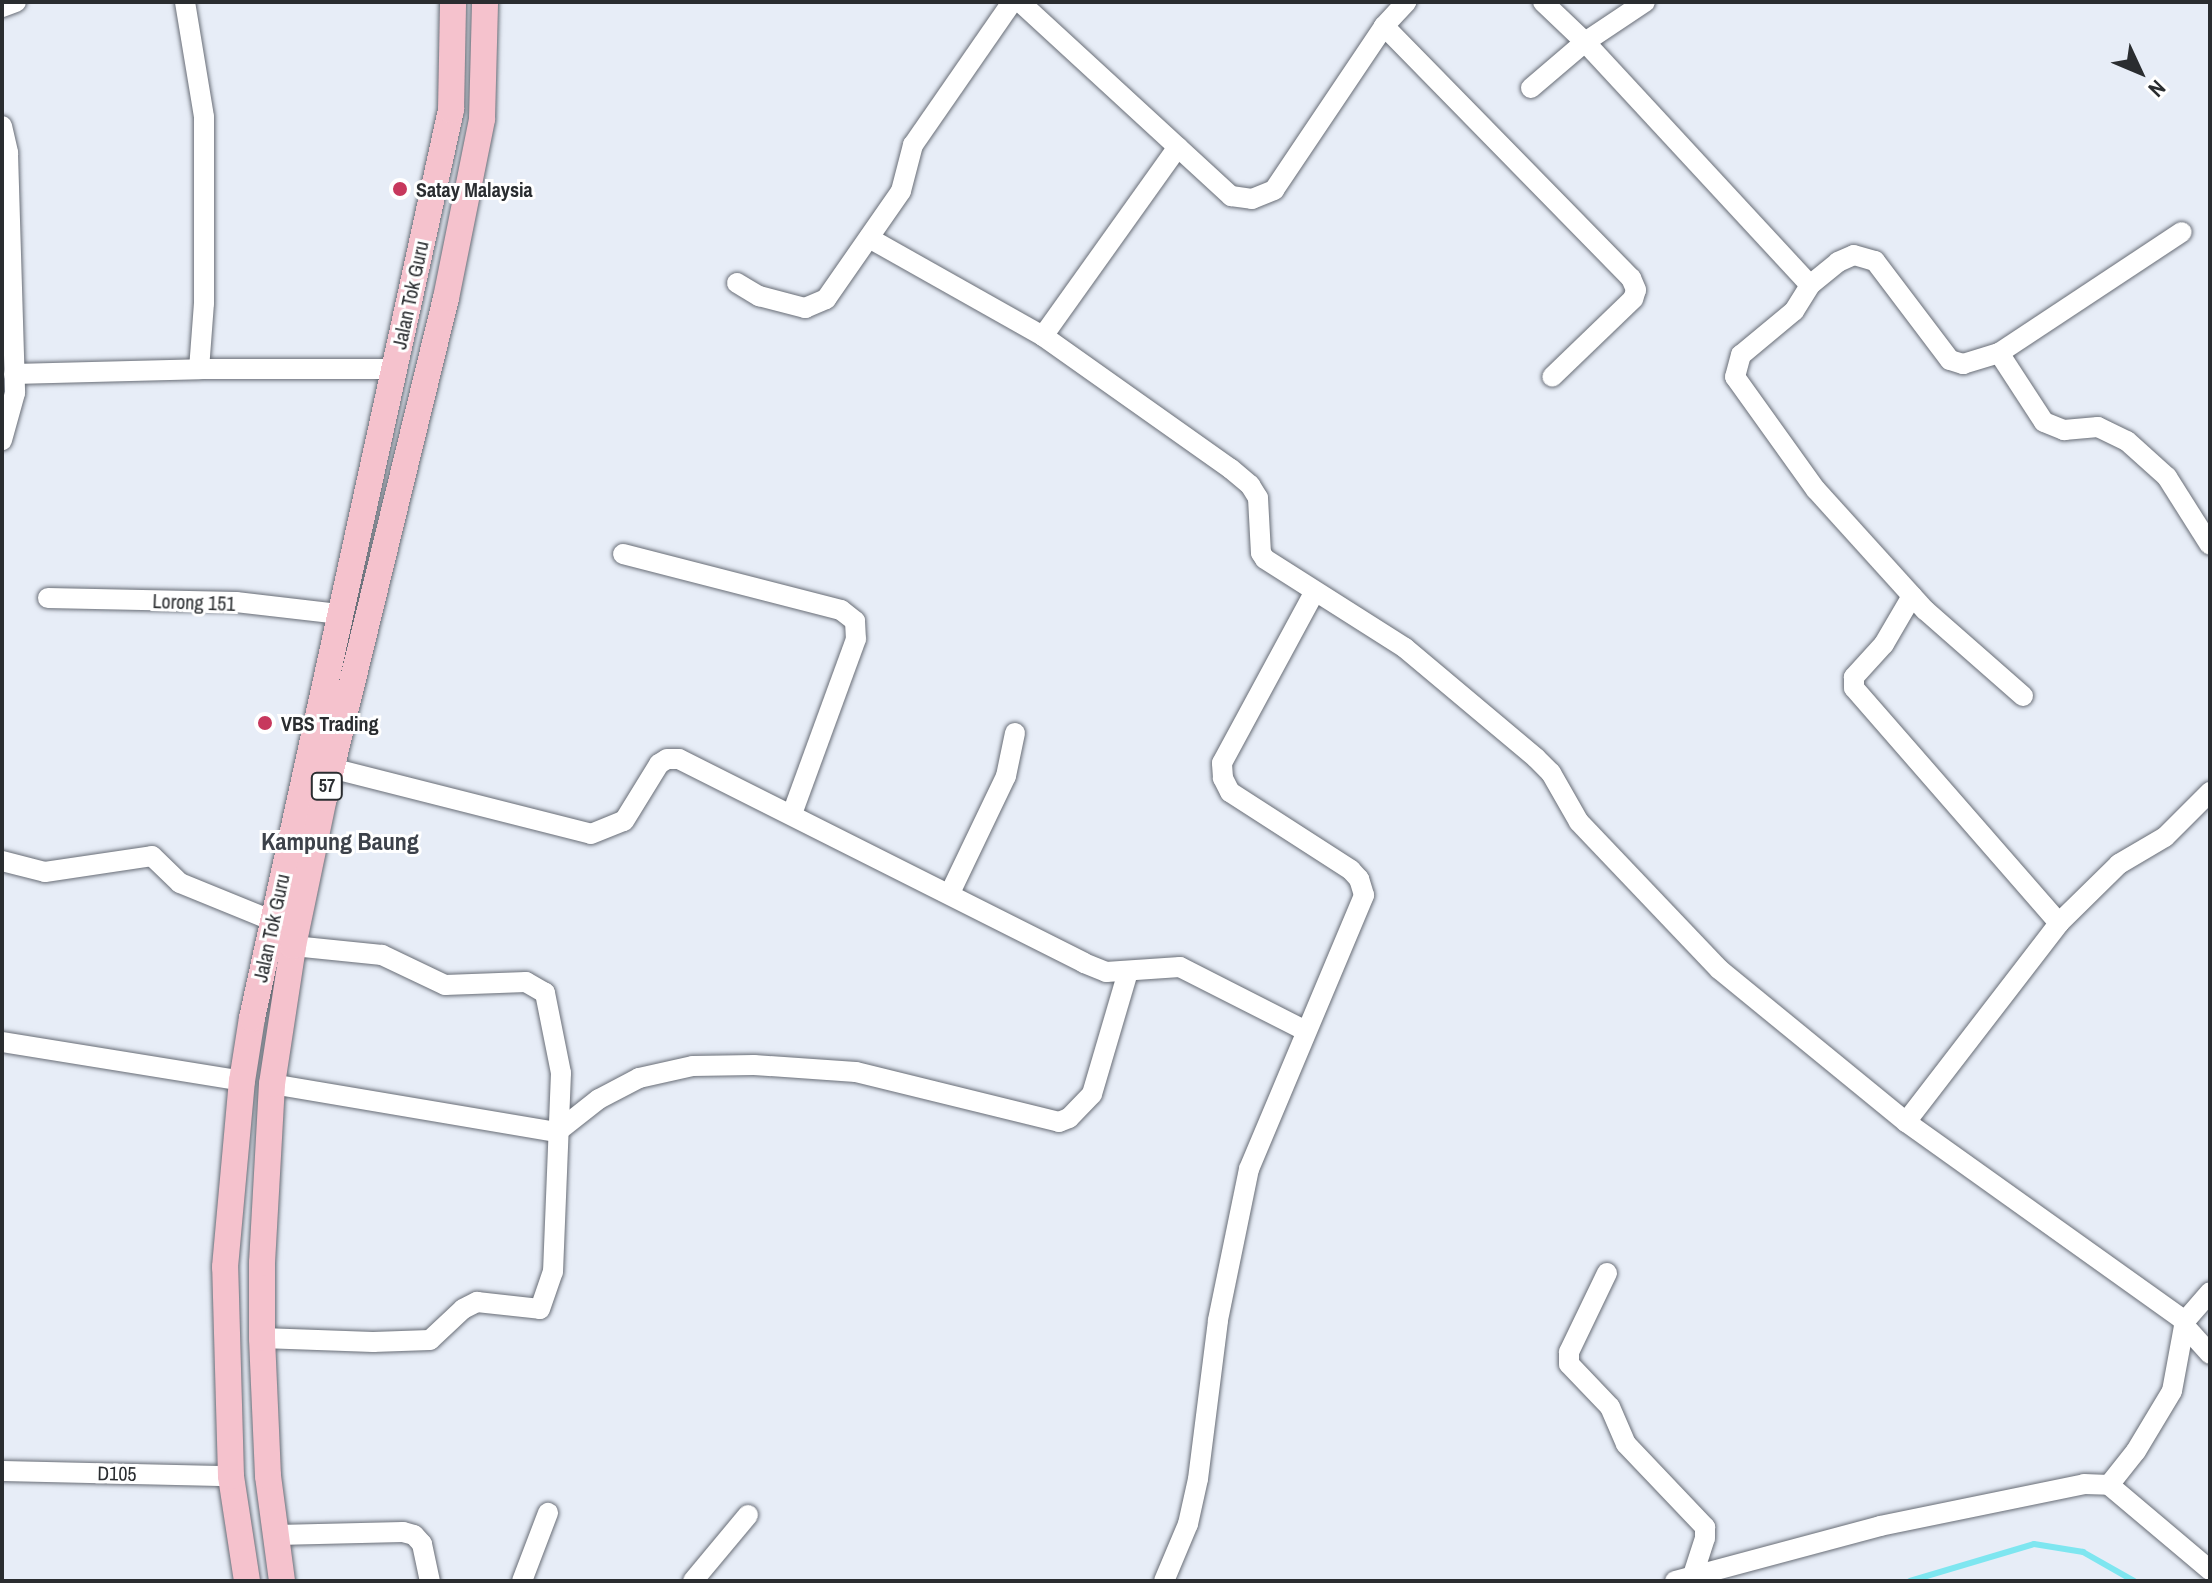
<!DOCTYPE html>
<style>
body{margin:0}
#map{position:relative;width:2212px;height:1583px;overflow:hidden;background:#e7edf7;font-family:"Archivo Narrow",sans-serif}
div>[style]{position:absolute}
.stream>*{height:6px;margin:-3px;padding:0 3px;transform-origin:3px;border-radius:3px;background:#7ee6f0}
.roads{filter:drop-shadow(0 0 2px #686d76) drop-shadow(0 0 2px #686d76)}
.minor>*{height:20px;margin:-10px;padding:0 10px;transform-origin:10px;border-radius:10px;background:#fff}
.major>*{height:26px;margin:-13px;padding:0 13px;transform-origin:13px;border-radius:13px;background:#f5c2cd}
.dots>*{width:22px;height:22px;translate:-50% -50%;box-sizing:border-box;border:4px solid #fff;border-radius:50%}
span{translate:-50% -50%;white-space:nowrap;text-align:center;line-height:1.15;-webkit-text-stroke:6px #fff;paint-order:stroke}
.shield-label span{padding:2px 6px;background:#fff;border:2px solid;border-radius:6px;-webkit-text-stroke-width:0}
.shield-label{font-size:18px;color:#2a2d30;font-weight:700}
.poi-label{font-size:20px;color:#2a2d30;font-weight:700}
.left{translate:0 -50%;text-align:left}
.street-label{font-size:20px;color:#2a2d30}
.quarter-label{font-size:24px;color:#3d424a;font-weight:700}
.frame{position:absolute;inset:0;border:4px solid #2a2d30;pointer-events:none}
.north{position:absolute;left:2100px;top:32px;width:80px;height:80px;-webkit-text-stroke:6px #fff;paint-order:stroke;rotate:134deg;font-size:22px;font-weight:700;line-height:32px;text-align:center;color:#2a2d30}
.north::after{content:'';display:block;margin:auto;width:28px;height:36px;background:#2a2d30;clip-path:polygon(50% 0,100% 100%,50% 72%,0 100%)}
</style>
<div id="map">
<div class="stream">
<i style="left:1910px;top:1581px;width:129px;rotate:-16.6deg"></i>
<i style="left:2034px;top:1544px;width:50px;rotate:9.3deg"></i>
<i style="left:2083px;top:1552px;width:59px;rotate:29.6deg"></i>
</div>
<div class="roads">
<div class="minor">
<i style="left:185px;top:2px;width:117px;rotate:80.6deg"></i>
<i style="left:204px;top:117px;width:186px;rotate:90deg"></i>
<i style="left:204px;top:303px;width:66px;rotate:94.3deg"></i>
<i style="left:199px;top:369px;width:195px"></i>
<i style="left:1020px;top:2px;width:287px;rotate:42.6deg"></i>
<i style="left:1231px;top:196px;width:21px;rotate:8deg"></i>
<i style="left:1252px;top:199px;width:24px;rotate:-22deg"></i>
<i style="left:1274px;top:190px;width:197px;rotate:-56.1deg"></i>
<i style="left:1384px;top:26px;width:33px;rotate:-47deg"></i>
<i style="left:1543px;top:2px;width:58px;rotate:43.6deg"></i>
<i style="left:1585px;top:42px;width:72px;rotate:-33.7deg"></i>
<i style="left:2px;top:7px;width:15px;rotate:-20deg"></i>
<i style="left:1384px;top:26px;width:353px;rotate:45.6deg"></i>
<i style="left:1631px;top:278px;width:13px;rotate:67deg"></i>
<i style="left:1636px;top:290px;width:9px;rotate:108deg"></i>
<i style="left:1633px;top:299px;width:112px;rotate:136.1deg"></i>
<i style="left:1531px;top:88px;width:71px;rotate:-40.4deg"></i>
<i style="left:1585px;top:42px;width:331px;rotate:47.2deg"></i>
<i style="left:2px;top:126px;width:28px;rotate:77deg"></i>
<i style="left:8px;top:153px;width:240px;rotate:88.3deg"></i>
<i style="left:15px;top:393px;width:49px;rotate:105.5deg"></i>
<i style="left:869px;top:238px;width:200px;rotate:29.4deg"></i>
<i style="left:1043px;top:336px;width:230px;rotate:35.3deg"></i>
<i style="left:1231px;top:469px;width:25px;rotate:40deg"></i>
<i style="left:1250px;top:485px;width:15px;rotate:58deg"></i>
<i style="left:1258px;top:498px;width:55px;rotate:86.9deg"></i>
<i style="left:1261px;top:553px;width:7px;rotate:56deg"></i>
<i style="left:1265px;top:559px;width:166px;rotate:32.4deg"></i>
<i style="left:1405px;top:648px;width:171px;rotate:40deg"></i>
<i style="left:1536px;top:758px;width:21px;rotate:45deg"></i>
<i style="left:1551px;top:773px;width:56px;rotate:60.3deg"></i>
<i style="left:1579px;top:822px;width:203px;rotate:46.4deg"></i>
<i style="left:1719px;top:969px;width:242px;rotate:39.3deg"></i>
<i style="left:1906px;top:1122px;width:343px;rotate:35.5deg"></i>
<i style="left:737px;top:283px;width:26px;rotate:31deg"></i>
<i style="left:759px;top:296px;width:48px;rotate:14.6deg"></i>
<i style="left:805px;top:308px;width:23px;rotate:-23deg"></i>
<i style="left:826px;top:299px;width:131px;rotate:-55.2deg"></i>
<i style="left:901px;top:191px;width:48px;rotate:-75.4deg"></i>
<i style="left:913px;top:145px;width:174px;rotate:-55.3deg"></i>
<i style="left:1043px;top:336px;width:232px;rotate:-54.5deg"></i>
<i style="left:1999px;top:353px;width:219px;rotate:-33.5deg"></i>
<i style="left:14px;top:374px;width:185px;rotate:-1.5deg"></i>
<i style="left:623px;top:554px;width:225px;rotate:14.4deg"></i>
<i style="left:841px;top:610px;width:18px;rotate:38deg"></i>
<i style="left:855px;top:621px;width:18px;rotate:87deg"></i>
<i style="left:856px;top:639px;width:186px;rotate:110.1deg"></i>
<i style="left:1912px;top:596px;width:56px;rotate:120.3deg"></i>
<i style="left:1884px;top:644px;width:45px;rotate:132.3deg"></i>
<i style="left:1854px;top:677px;width:11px;rotate:90deg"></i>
<i style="left:1854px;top:688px;width:312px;rotate:48.9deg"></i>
<i style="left:48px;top:598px;width:188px;rotate:1.2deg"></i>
<i style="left:236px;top:602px;width:105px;rotate:6.6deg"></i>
<i style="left:2023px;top:696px;width:130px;rotate:-138.7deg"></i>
<i style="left:1925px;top:610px;width:162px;rotate:-132.2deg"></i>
<i style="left:1816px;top:490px;width:139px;rotate:-125.6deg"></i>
<i style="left:1735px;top:377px;width:23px;rotate:-75deg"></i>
<i style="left:1741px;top:355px;width:69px;rotate:-39.7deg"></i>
<i style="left:1794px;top:311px;width:31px;rotate:-58deg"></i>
<i style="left:1810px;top:285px;width:36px;rotate:-39deg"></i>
<i style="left:1838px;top:262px;width:17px;rotate:-24deg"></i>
<i style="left:1854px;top:255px;width:22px;rotate:16deg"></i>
<i style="left:1875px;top:261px;width:124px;rotate:52.9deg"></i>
<i style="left:1950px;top:360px;width:14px;rotate:17deg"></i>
<i style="left:1963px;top:364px;width:38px;rotate:-17deg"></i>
<i style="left:1999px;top:353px;width:82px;rotate:56.9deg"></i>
<i style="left:2044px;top:422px;width:22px;rotate:22deg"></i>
<i style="left:2064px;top:430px;width:34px;rotate:-5deg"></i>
<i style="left:2098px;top:427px;width:32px;rotate:26deg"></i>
<i style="left:2127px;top:441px;width:54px;rotate:42deg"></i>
<i style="left:2167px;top:477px;width:80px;rotate:57.7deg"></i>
<i style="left:331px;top:768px;width:268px;rotate:14.2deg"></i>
<i style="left:591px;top:834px;width:35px;rotate:-22deg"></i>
<i style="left:624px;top:821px;width:67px;rotate:-58.4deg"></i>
<i style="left:659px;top:764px;width:9px;rotate:-32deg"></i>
<i style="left:667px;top:759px;width:12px"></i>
<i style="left:679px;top:759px;width:453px;rotate:26.7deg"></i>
<i style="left:1084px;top:963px;width:24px;rotate:22deg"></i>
<i style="left:1106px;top:972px;width:74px;rotate:-3.9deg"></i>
<i style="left:1180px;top:967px;width:141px;rotate:26.9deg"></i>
<i style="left:2px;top:861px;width:44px;rotate:14.3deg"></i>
<i style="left:45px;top:872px;width:108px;rotate:-8.5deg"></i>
<i style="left:152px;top:856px;width:39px;rotate:44deg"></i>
<i style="left:180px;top:883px;width:100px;rotate:22.2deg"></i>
<i style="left:950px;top:893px;width:130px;rotate:-64.4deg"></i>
<i style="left:1006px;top:776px;width:44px;rotate:-78.2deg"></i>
<i style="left:2px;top:1042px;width:243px;rotate:9.2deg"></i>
<i style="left:272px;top:1084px;width:289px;rotate:9.6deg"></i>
<i style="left:557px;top:1132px;width:53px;rotate:-38.2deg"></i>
<i style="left:599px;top:1099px;width:45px;rotate:-27.7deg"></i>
<i style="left:639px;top:1078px;width:55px;rotate:-12.5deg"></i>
<i style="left:693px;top:1066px;width:61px;rotate:-0.9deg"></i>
<i style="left:754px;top:1065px;width:102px;rotate:3.9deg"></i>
<i style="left:856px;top:1072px;width:209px;rotate:13.8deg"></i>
<i style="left:1059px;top:1122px;width:11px;rotate:-22deg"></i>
<i style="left:1069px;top:1118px;width:33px;rotate:-46deg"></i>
<i style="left:1092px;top:1094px;width:127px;rotate:-73.6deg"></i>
<i style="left:1906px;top:1122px;width:251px;rotate:-52.4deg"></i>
<i style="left:2059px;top:923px;width:84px;rotate:-44.5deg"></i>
<i style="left:2119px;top:864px;width:53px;rotate:-30.4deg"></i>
<i style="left:2165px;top:837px;width:64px;rotate:-45deg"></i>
<i style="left:1607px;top:1273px;width:88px;rotate:115.7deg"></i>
<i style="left:1569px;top:1352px;width:12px;rotate:90deg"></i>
<i style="left:1569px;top:1364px;width:59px;rotate:46.4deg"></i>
<i style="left:1610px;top:1407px;width:40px;rotate:66.6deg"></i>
<i style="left:1626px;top:1444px;width:115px;rotate:46.4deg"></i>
<i style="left:1705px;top:1527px;width:11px;rotate:90deg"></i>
<i style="left:1705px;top:1538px;width:40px;rotate:108deg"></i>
<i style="left:2184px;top:1325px;width:39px;rotate:48deg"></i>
<i style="left:262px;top:1338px;width:111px;rotate:2.1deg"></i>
<i style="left:373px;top:1342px;width:57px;rotate:-2deg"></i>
<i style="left:430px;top:1340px;width:45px;rotate:-43.2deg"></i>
<i style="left:463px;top:1309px;width:16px;rotate:-27deg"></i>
<i style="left:477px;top:1302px;width:63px;rotate:6.3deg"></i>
<i style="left:540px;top:1309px;width:39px;rotate:-71deg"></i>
<i style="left:553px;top:1272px;width:199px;rotate:-87.7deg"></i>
<i style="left:561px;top:1073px;width:82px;rotate:-101.3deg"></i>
<i style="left:545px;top:993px;width:22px;rotate:-150deg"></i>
<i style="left:526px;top:982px;width:81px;rotate:177.9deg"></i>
<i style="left:445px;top:985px;width:70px;rotate:-154.5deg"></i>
<i style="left:382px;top:955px;width:89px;rotate:-174.2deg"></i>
<i style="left:2px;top:1471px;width:229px;rotate:1.3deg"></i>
<i style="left:2109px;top:1485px;width:43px;rotate:-51.5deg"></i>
<i style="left:2136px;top:1451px;width:70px;rotate:-59deg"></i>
<i style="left:2172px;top:1391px;width:71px;rotate:-79.5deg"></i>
<i style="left:2185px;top:1321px;width:38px;rotate:-49deg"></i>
<i style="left:277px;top:1535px;width:126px;rotate:-1.4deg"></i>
<i style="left:403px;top:1532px;width:11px;rotate:15deg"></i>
<i style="left:414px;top:1535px;width:12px;rotate:48deg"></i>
<i style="left:422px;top:1544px;width:38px;rotate:78deg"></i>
<i style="left:522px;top:1581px;width:73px;rotate:-69.1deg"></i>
<i style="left:693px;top:1581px;width:86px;rotate:-50.2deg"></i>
<i style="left:1164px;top:1581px;width:62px;rotate:-67.2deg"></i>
<i style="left:1188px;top:1524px;width:46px;rotate:-77.5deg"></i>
<i style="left:1198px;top:1479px;width:160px;rotate:-82.8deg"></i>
<i style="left:1218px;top:1320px;width:154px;rotate:-78.4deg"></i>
<i style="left:1249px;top:1169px;width:297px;rotate:-67.2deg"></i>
<i style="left:1364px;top:895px;width:17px;rotate:-107deg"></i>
<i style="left:1359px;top:879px;width:12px;rotate:-132deg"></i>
<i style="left:1351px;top:870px;width:144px;rotate:-147.2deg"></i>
<i style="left:1230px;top:792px;width:16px;rotate:-117deg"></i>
<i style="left:1223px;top:778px;width:15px;rotate:-94deg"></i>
<i style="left:1222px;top:763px;width:193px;rotate:-61.6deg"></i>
<i style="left:1675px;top:1581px;width:212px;rotate:-15deg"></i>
<i style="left:1880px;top:1526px;width:208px;rotate:-11.6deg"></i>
<i style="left:2084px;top:1484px;width:25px;rotate:2deg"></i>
<i style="left:2109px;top:1485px;width:132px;rotate:40.1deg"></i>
</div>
<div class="major">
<i style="left:247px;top:1581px;width:106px;rotate:-98.7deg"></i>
<i style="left:231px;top:1476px;width:209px;rotate:-91.6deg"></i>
<i style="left:225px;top:1267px;width:187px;rotate:-84.8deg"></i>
<i style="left:242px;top:1081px;width:64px;rotate:-81deg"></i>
<i style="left:252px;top:1018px;width:930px;rotate:-77.64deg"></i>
<i style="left:451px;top:110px;width:108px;rotate:-88.9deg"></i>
<i style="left:282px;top:1581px;width:106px;rotate:-97.6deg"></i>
<i style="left:268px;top:1476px;width:138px;rotate:-92.5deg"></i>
<i style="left:262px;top:1338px;width:75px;rotate:-90deg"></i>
<i style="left:262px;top:1263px;width:179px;rotate:-86.8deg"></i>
<i style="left:272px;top:1084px;width:140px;rotate:-81.3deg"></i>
<i style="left:293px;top:946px;width:151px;rotate:-78.2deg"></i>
<i style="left:324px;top:798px;width:515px;rotate:-76.29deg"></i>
<i style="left:446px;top:298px;width:183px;rotate:-78.6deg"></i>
<i style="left:482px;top:119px;width:117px;rotate:-88.5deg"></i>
</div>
</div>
<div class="dots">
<i style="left:400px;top:189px;background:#c7385d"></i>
<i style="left:265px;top:723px;background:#c7385d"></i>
</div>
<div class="shield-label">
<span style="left:327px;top:786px">57</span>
</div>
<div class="poi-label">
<span class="left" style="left:416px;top:189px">Satay Malaysia</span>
<span class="left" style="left:281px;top:723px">VBS Trading</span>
</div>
<div class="street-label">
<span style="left:410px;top:295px;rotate:-78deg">Jalan Tok Guru</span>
<span style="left:194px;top:602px;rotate:2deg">Lorong 151</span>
<span style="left:271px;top:928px;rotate:-78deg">Jalan Tok Guru</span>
<span style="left:117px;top:1473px;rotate:1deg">D105</span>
</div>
<div class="quarter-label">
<span style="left:340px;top:842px">Kampung Baung</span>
</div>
<div class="frame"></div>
<div class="north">N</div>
</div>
